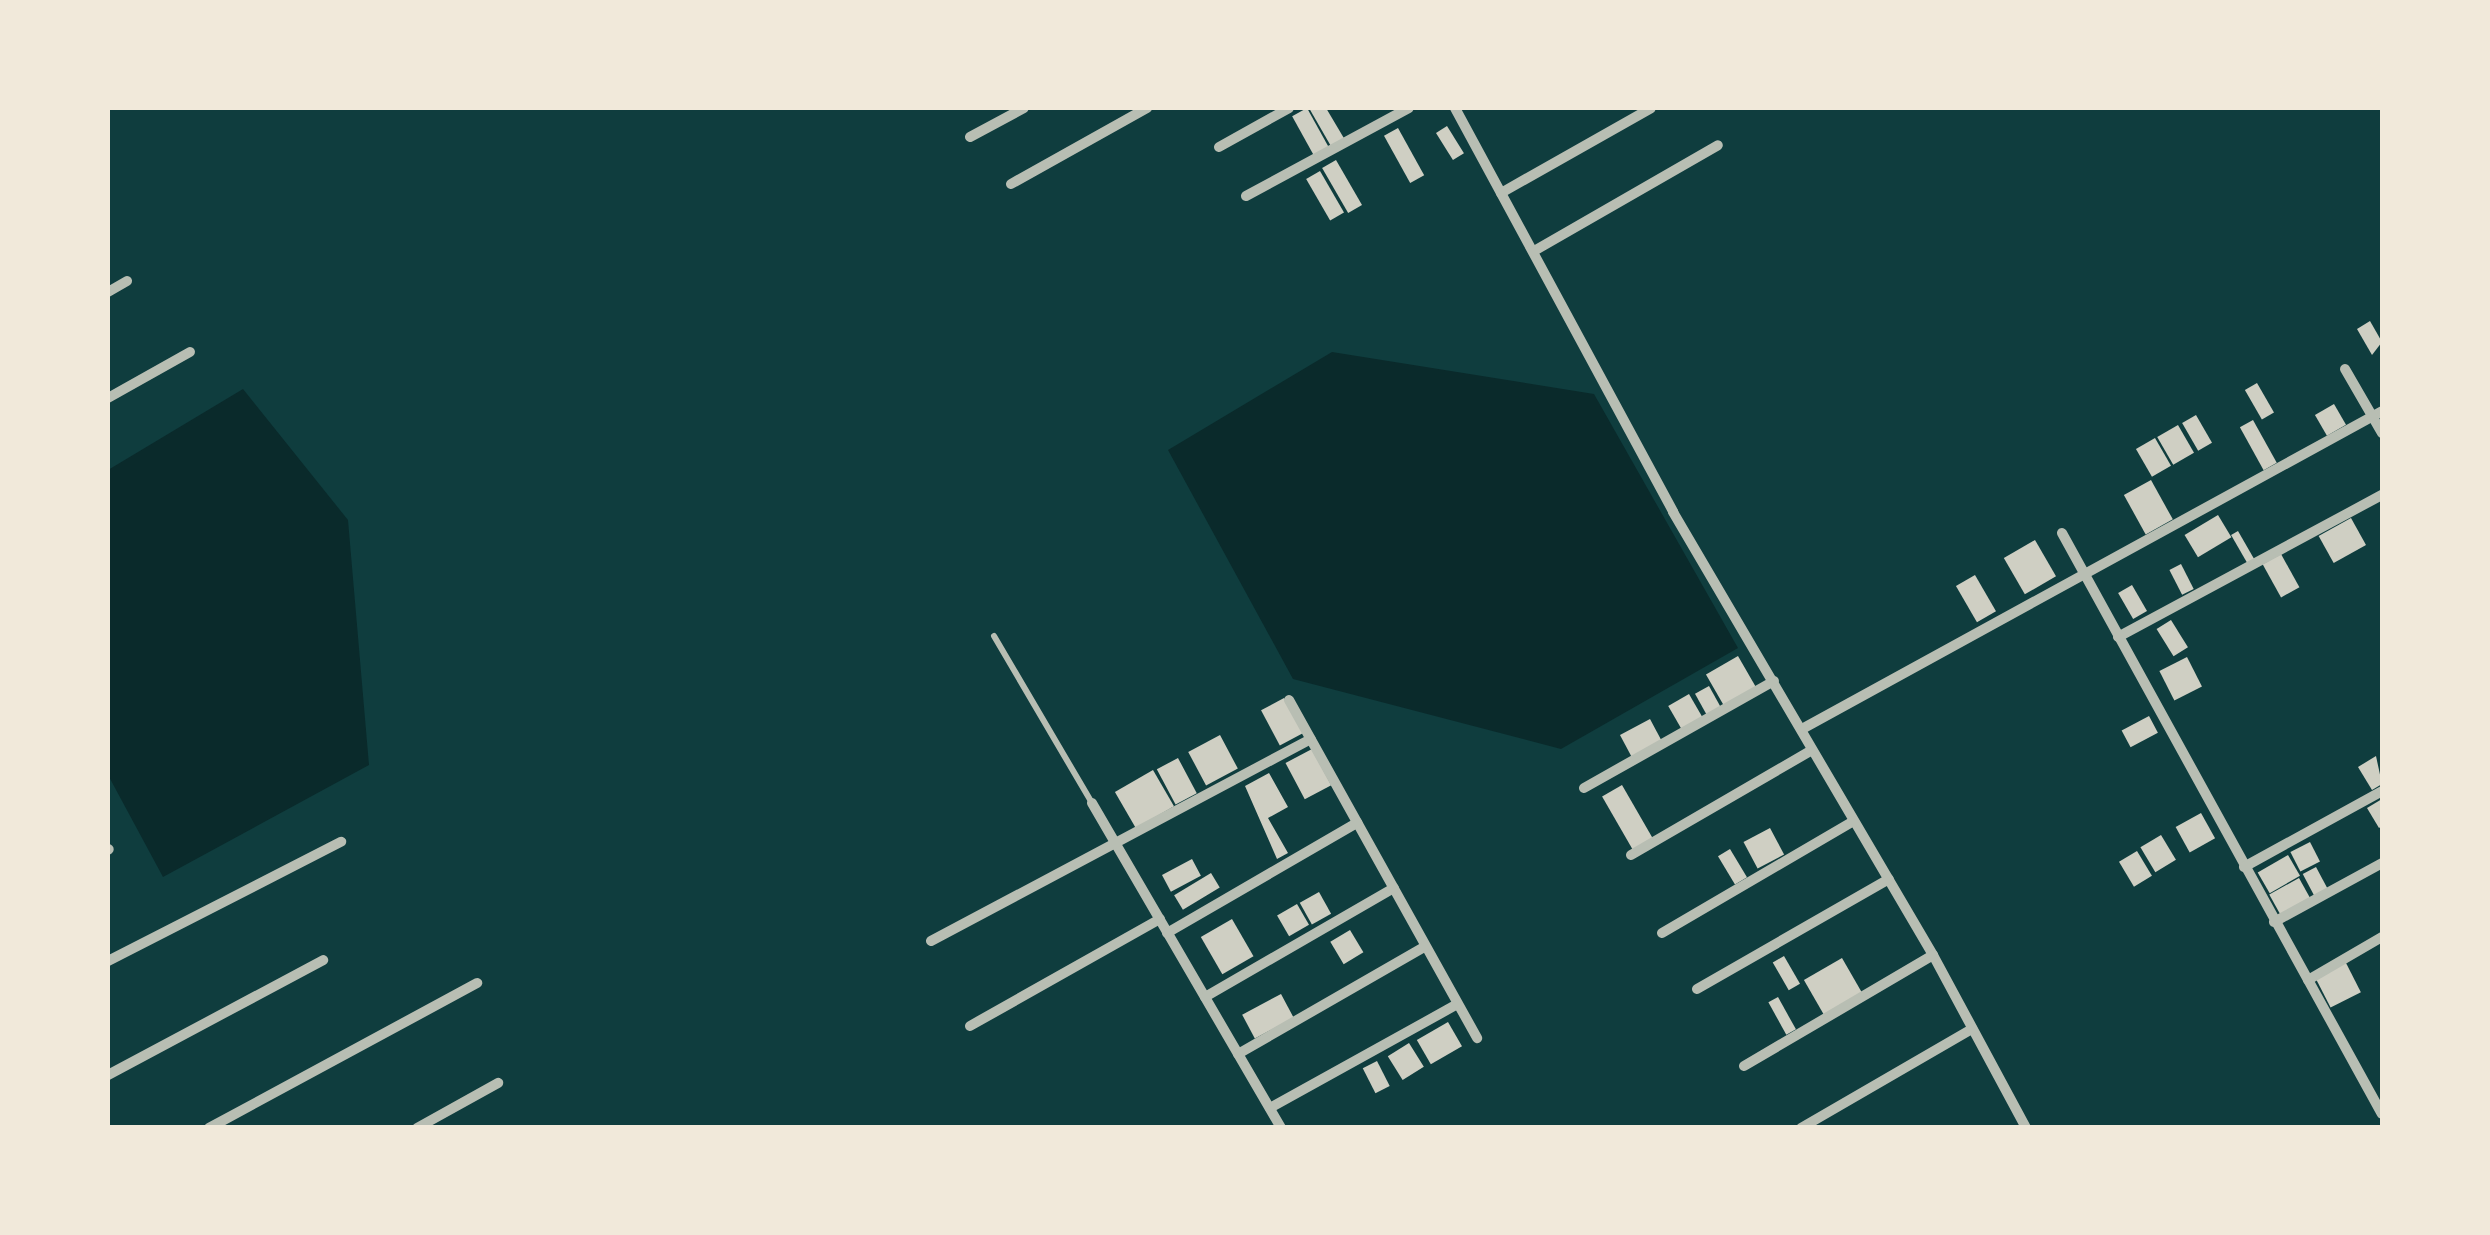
<!DOCTYPE html>
<style>
body{margin:0}
#map{position:relative;width:2490px;height:1235px;overflow:hidden;background:#0f3d3e;font-family:"Source Sans 3",sans-serif}
div>[style]{position:absolute}
.water>*{inset:0;background:#0a2a2b}
.building>*{inset:0;background:#cfcfc3;transform-origin:0 0}
.service>*{height:6px;margin:-3px;padding:0 3px;transform-origin:3px;border-radius:3px;background:#b8beb3}
.minor>*{height:10px;margin:-5px;padding:0 5px;transform-origin:5px;border-radius:5px;background:#b8beb3}
span{translate:-50% -50%;white-space:nowrap;text-align:center;line-height:1.15;-webkit-text-stroke:10px #f1e9da;paint-order:stroke}
.frame{position:absolute;inset:0;border:110px solid #f1e9da;pointer-events:none}
</style>
<div id="map">
<div class="water">
<i style="clip-path:polygon(1332px 352px,1594px 394px,1738px 648px,1561px 749px,1293px 679px,1168px 450px)"></i>
<i style="clip-path:polygon(243px 389px,348px 520px,369px 765px,163px 877px,108px 775px,108px 470px)"></i>
</div>
<div class="building">
<i style="left:1307px;top:108px;width:46px;height:17px;rotate:61deg"></i>
<i style="clip-path:polygon(1309px 108px,1326px 108px,1345px 140px,1332px 148px)"></i>
<i style="left:1447px;top:126px;width:32px;height:13px;rotate:58deg"></i>
<i style="left:1398px;top:128px;width:54px;height:16px;rotate:61deg"></i>
<i style="left:1336px;top:160px;width:52px;height:16px;rotate:60deg"></i>
<i style="left:1320px;top:171px;width:48px;height:16px;rotate:60deg"></i>
<i style="clip-path:polygon(2370px 321px,2382px 342px,2372px 355px,2357px 329px)"></i>
<i style="left:2257px;top:383px;width:34px;height:14px;rotate:60deg"></i>
<i style="left:2334px;top:404px;width:24px;height:22px;rotate:60deg"></i>
<i style="left:2196px;top:415px;width:32px;height:16px;rotate:60deg"></i>
<i style="left:2253px;top:420px;width:49px;height:15px;rotate:61deg"></i>
<i style="left:2178px;top:425px;width:32px;height:24px;rotate:60deg"></i>
<i style="left:2155px;top:438px;width:32px;height:22px;rotate:60deg"></i>
<i style="left:2151px;top:480px;width:45px;height:31px;rotate:61deg"></i>
<i style="left:2218px;top:515px;width:26px;height:39px;rotate:59deg"></i>
<i style="left:2351px;top:518px;width:31px;height:37px;rotate:61deg"></i>
<i style="left:2238px;top:531px;width:36px;height:8px;rotate:60deg"></i>
<i style="left:2035px;top:540px;width:42px;height:36px;rotate:60deg"></i>
<i style="left:2281px;top:554px;width:38px;height:21px;rotate:61deg"></i>
<i style="left:2181px;top:564px;width:28px;height:13px;rotate:63deg"></i>
<i style="left:1975px;top:575px;width:42px;height:22px;rotate:60deg"></i>
<i style="left:2132px;top:585px;width:30px;height:16px;rotate:60deg"></i>
<i style="left:2171px;top:620px;width:32px;height:17px;rotate:58deg"></i>
<i style="left:1738px;top:656px;width:38px;height:37px;rotate:60deg"></i>
<i style="left:2187px;top:657px;width:33px;height:31px;rotate:63deg"></i>
<i style="left:1709px;top:686px;width:26px;height:16px;rotate:61deg"></i>
<i style="left:1689px;top:694px;width:28px;height:24px;rotate:60deg"></i>
<i style="left:1284px;top:698px;width:40px;height:26px;rotate:62deg"></i>
<i style="left:2149px;top:716px;width:19px;height:31px;rotate:62deg"></i>
<i style="left:1650px;top:719px;width:27px;height:34px;rotate:62deg"></i>
<i style="left:1220px;top:735px;width:38px;height:36px;rotate:62deg"></i>
<i style="left:1312px;top:749px;width:41px;height:30px;rotate:62deg"></i>
<i style="clip-path:polygon(2376px 756px,2382px 784px,2372px 790px,2358px 767px)"></i>
<i style="left:1178px;top:758px;width:40px;height:24px;rotate:62deg"></i>
<i style="left:1153px;top:770px;width:42px;height:44px;rotate:60deg"></i>
<i style="clip-path:polygon(1269px 773px,1288px 807px,1268px 818px,1288px 853px,1277px 859px,1245px 786px)"></i>
<i style="left:1622px;top:785px;width:64px;height:23px;rotate:60deg"></i>
<i style="clip-path:polygon(2382px 799px,2382px 826px,2379px 828px,2367px 808px)"></i>
<i style="left:2201px;top:813px;width:29px;height:29px;rotate:61deg"></i>
<i style="left:1770px;top:828px;width:30px;height:30px;rotate:62deg"></i>
<i style="left:2161px;top:835px;width:29px;height:24px;rotate:59deg"></i>
<i style="left:2310px;top:842px;width:22px;height:22px;rotate:63deg"></i>
<i style="left:1730px;top:849px;width:33px;height:14px;rotate:59deg"></i>
<i style="left:2137px;top:851px;width:29px;height:21px;rotate:59deg"></i>
<i style="left:2288px;top:855px;width:24px;height:35px;rotate:60deg"></i>
<i style="left:1192px;top:859px;width:19px;height:34px;rotate:62deg"></i>
<i style="left:2316px;top:867px;width:27px;height:15px;rotate:62deg"></i>
<i style="left:1211px;top:873px;width:17px;height:43px;rotate:59deg"></i>
<i style="left:2299px;top:878px;width:26px;height:34px;rotate:61deg"></i>
<i style="left:1319px;top:892px;width:25px;height:22px;rotate:61deg"></i>
<i style="left:1297px;top:904px;width:24px;height:23px;rotate:60deg"></i>
<i style="left:1232px;top:919px;width:43px;height:36px;rotate:60deg"></i>
<i style="left:1350px;top:930px;width:26px;height:23px;rotate:59deg"></i>
<i style="left:1784px;top:956px;width:32px;height:13px;rotate:60deg"></i>
<i style="left:1842px;top:958px;width:40px;height:44px;rotate:60deg"></i>
<i style="left:2345px;top:961px;width:35px;height:34px;rotate:63deg"></i>
<i style="left:1281px;top:994px;width:27px;height:44px;rotate:62deg"></i>
<i style="left:1778px;top:997px;width:37px;height:11px;rotate:61deg"></i>
<i style="left:1448px;top:1022px;width:28px;height:36px;rotate:60deg"></i>
<i style="left:1409px;top:1043px;width:28px;height:25px;rotate:58deg"></i>
<i style="left:1377px;top:1061px;width:28px;height:16px;rotate:63deg"></i>
</div>
<div class="service">
<i style="left:994px;top:636px;width:194px;rotate:59.6deg"></i>
</div>
<div class="minor">
<i style="left:1455px;top:108px;width:459px;rotate:61.6deg"></i>
<i style="left:1673px;top:512px;width:514px;rotate:59.59deg"></i>
<i style="left:1933px;top:955px;width:196px;rotate:61.7deg"></i>
<i style="left:970px;top:137px;width:61px;rotate:-28.2deg"></i>
<i style="left:1219px;top:147px;width:80px;rotate:-29.1deg"></i>
<i style="left:1011px;top:184px;width:156px;rotate:-29.2deg"></i>
<i style="left:1501px;top:193px;width:172px;rotate:-29.5deg"></i>
<i style="left:1246px;top:196px;width:185px;rotate:-28.4deg"></i>
<i style="left:1534px;top:251px;width:212px;rotate:-29.9deg"></i>
<i style="left:108px;top:292px;width:22px;rotate:-30deg"></i>
<i style="left:2345px;top:369px;width:74px;rotate:60deg"></i>
<i style="left:108px;top:398px;width:94px;rotate:-29.3deg"></i>
<i style="left:2062px;top:533px;width:663px;rotate:61.16deg"></i>
<i style="left:2118px;top:637px;width:300px;rotate:-28.3deg"></i>
<i style="left:1289px;top:700px;width:387px;rotate:60.9deg"></i>
<i style="left:1802px;top:729px;width:661px;rotate:-28.73deg"></i>
<i style="left:1584px;top:788px;width:218px;rotate:-29.4deg"></i>
<i style="left:1092px;top:803px;width:376px;rotate:59.8deg"></i>
<i style="left:108px;top:850px;width:1px;rotate:-45deg"></i>
<i style="left:1631px;top:855px;width:209px;rotate:-30.1deg"></i>
<i style="left:2244px;top:867px;width:158px;rotate:-28.8deg"></i>
<i style="left:2274px;top:922px;width:123px;rotate:-28.6deg"></i>
<i style="left:1167px;top:933px;width:220px;rotate:-30.1deg"></i>
<i style="left:1662px;top:933px;width:222px;rotate:-30.3deg"></i>
<i style="left:931px;top:941px;width:430px;rotate:-28deg"></i>
<i style="left:108px;top:961px;width:262px;rotate:-27.1deg"></i>
<i style="left:2308px;top:980px;width:86px;rotate:-30.2deg"></i>
<i style="left:1697px;top:989px;width:221px;rotate:-29.8deg"></i>
<i style="left:1205px;top:997px;width:218px;rotate:-30deg"></i>
<i style="left:970px;top:1026px;width:218px;rotate:-29.4deg"></i>
<i style="left:1238px;top:1054px;width:215px;rotate:-29.9deg"></i>
<i style="left:1744px;top:1066px;width:219px;rotate:-30.4deg"></i>
<i style="left:108px;top:1075px;width:244px;rotate:-28.1deg"></i>
<i style="left:1270px;top:1108px;width:213px;rotate:-29deg"></i>
<i style="left:209px;top:1128px;width:305px;rotate:-28.4deg"></i>
<i style="left:417px;top:1128px;width:93px;rotate:-29.1deg"></i>
<i style="left:1801px;top:1128px;width:198px;rotate:-30.1deg"></i>
</div>
<div class="frame"></div>
</div>
